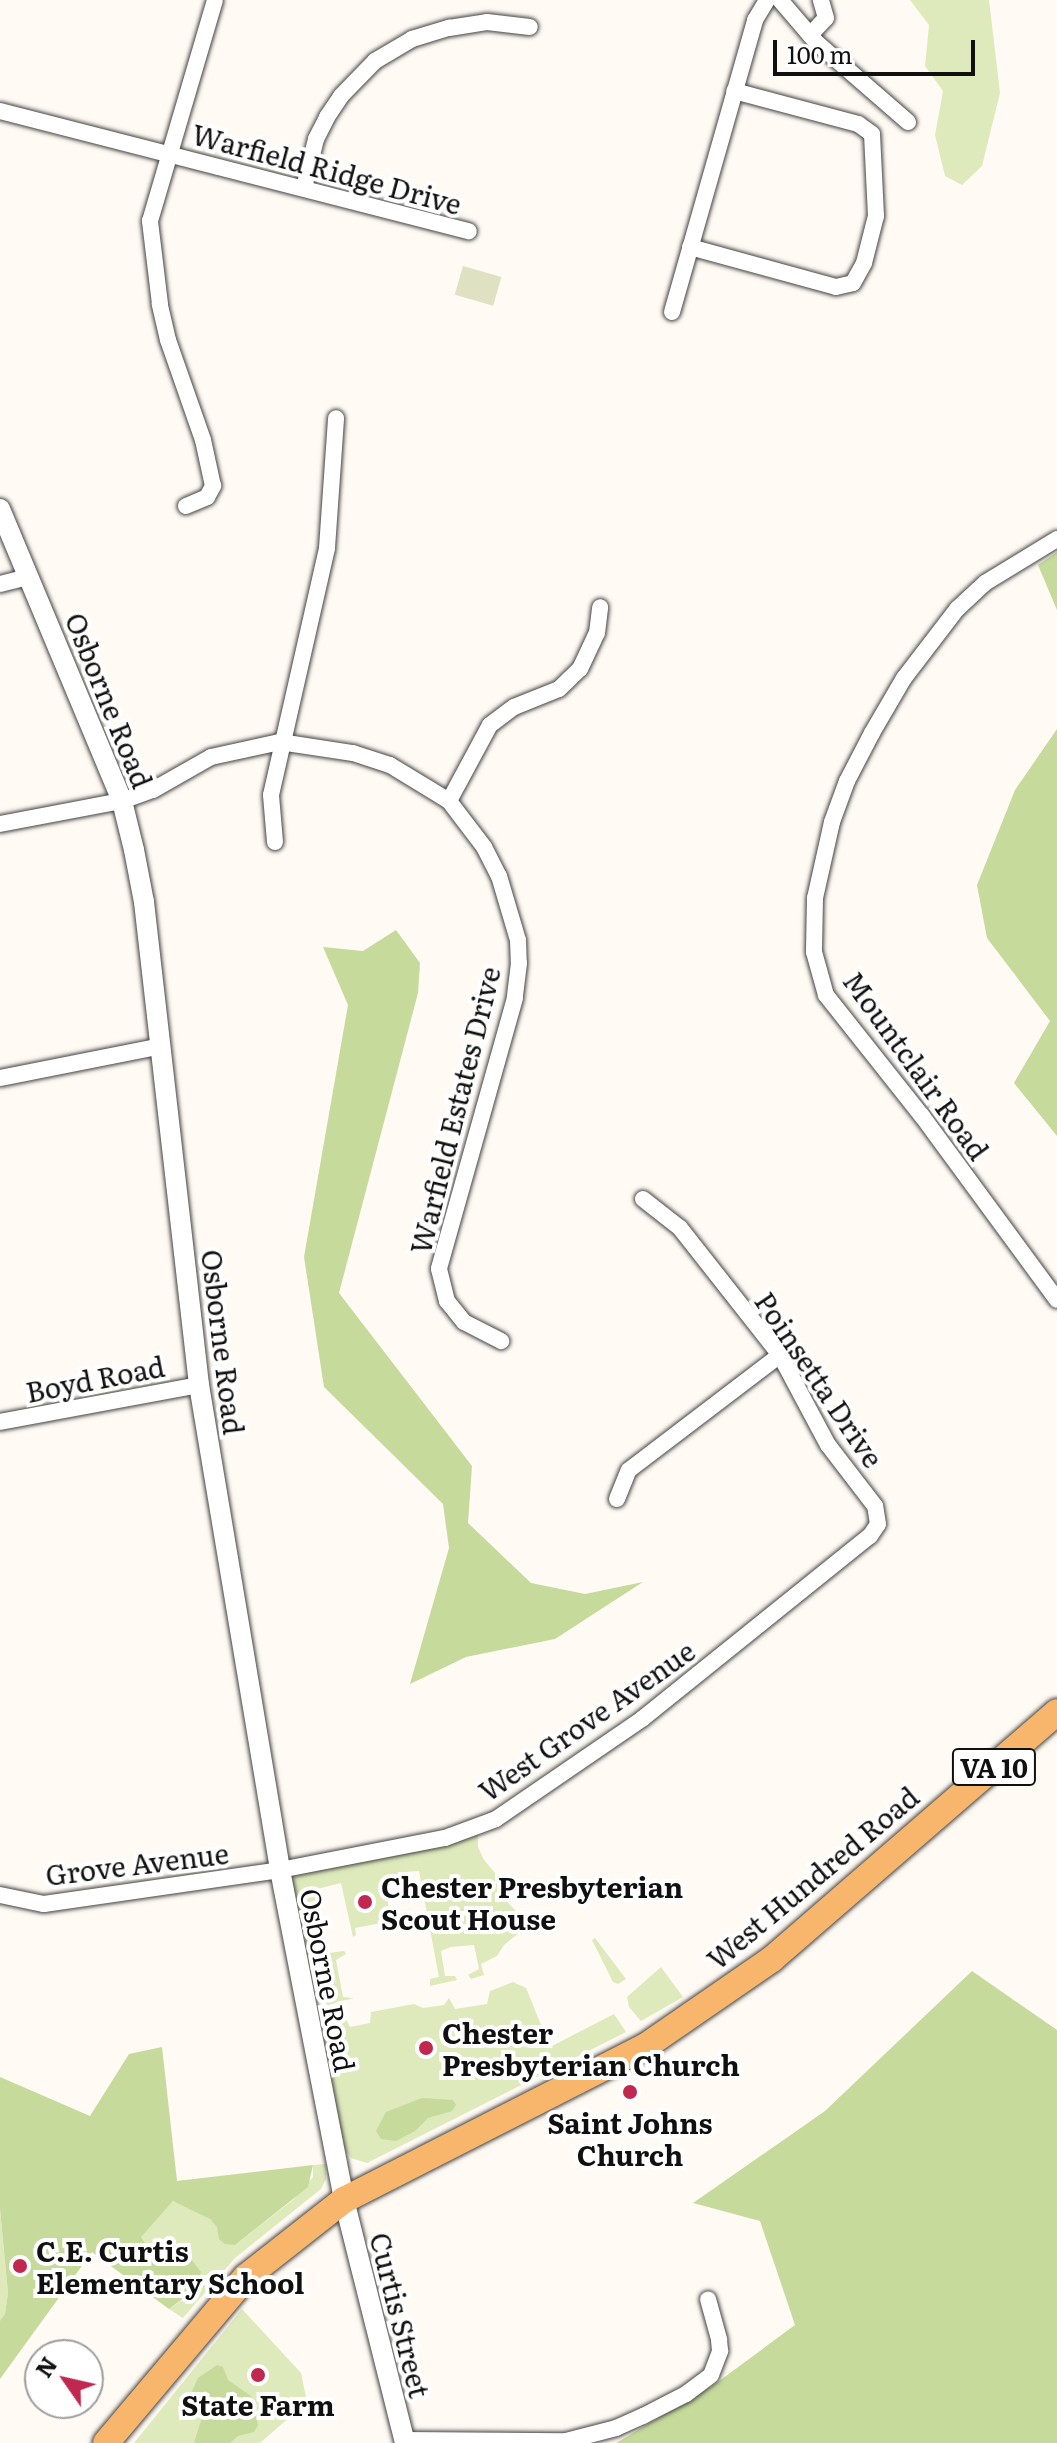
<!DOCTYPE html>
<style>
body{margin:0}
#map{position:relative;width:1057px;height:2443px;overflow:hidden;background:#fffaf3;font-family:Literata,serif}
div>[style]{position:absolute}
.green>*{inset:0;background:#deeabc}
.forest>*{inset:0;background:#c5da9b}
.cemetery>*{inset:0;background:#dee2c3;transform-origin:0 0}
.roads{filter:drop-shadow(0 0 2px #434343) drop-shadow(0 0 2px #434343)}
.minor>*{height:16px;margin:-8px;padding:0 8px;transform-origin:8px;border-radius:8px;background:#fff}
.tertiary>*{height:20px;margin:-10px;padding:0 10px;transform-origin:10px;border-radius:10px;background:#fff}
.primary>*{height:26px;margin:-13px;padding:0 13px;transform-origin:13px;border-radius:13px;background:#f7b66b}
.dots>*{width:22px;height:22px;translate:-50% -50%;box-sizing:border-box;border:4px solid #fff;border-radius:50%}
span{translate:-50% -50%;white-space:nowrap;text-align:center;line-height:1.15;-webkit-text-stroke:8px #fff;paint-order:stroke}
.shield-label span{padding:2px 6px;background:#fff;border:2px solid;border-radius:6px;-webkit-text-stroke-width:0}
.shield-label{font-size:26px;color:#101010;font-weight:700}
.street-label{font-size:28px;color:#101010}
.poi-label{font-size:28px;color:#101010;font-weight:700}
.left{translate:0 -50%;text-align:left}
.north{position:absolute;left:24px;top:2339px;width:80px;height:80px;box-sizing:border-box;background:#fff;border:2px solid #9f9f9f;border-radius:50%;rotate:304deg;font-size:22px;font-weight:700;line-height:32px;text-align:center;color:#101010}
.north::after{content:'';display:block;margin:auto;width:28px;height:36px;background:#c02850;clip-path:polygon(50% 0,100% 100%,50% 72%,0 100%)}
.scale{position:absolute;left:773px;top:40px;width:202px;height:36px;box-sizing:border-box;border:4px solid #101010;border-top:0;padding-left:10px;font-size:24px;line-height:28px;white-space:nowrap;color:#101010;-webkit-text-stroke:6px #fff;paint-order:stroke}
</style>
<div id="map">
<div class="green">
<i style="clip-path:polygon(910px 0,989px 0,1000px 93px,982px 166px,962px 185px,945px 176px,935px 135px,943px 91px,925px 66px,929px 25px)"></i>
<i style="clip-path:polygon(478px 1833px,478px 1847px,484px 1860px,495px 1873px,503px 1897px,524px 1920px,525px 1928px,504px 1945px,497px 1956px,481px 1964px,484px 1975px,471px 1979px,468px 1975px,479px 1969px,474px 1945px,451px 1947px,441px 1951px,445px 1976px,455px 1976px,457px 1980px,430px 1986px,430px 1979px,439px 1977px,419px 1871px,405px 1872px,383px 1878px,391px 1919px,402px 1918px,401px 1930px,395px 1930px,392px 1921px,355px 1928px,356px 1935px,353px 1937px,341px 1883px,317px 1889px,328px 1953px,344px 1951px,346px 1954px,336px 1960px,343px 1997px,354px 1998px,328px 2005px,317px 2001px,291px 1884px,295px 1877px,301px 1873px)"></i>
<i style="clip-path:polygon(595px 1938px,626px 1979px,618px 1984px,613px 1982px,592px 1940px)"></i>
<i style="clip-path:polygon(661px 1967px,683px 1997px,641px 2021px,629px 2007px,627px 1997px)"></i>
<i style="clip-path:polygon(513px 1982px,526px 1988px,550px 2047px,614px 2014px,626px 2032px,367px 2163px,351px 2158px,344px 2148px,323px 2037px,326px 2028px,337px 2019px,345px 2017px,350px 2027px,370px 2023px,371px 2012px,414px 2004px,423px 2008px,444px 2005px,449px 1998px,455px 2009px,487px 2004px,490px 1991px)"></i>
<i style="clip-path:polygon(326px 2164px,326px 2179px,321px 2189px,235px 2258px,183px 2318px,169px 2309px,184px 2299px,172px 2252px,155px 2257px,141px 2237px,162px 2210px,173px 2201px,190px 2207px,210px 2219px,235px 2245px,294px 2199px,313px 2177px,313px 2165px)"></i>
<i style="clip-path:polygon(0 2209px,8px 2293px,5px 2315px,0 2322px)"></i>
<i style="clip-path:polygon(242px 2309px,301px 2373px,307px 2402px,260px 2443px,134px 2443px)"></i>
</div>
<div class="forest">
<i style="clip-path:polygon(1057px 552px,1057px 610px,1038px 565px)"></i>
<i style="clip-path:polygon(1057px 729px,1057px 1136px,1014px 1083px,1050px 1021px,987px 938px,977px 885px,1015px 790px)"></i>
<i style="clip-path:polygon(396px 930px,420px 963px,418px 993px,339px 1293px,472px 1466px,468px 1523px,531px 1583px,585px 1594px,643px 1582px,555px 1639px,466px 1657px,410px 1684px,449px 1548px,443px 1504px,324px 1387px,304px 1257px,348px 1005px,323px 947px,363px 951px)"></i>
<i style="clip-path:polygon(972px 1971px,1057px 2030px,1057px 2443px,616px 2443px,711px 2387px,795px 2325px,760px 2221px,693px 2203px,825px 2111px)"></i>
<i style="clip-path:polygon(162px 2047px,177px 2181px,313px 2165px,308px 2187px,235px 2245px,225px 2244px,219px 2239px,217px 2227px,210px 2219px,173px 2201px,141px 2237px,155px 2257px,179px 2251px,191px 2259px,201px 2272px,196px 2289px,169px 2309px,92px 2252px,0 2379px,0 2321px,5px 2314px,8px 2293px,0 2209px,0 2077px,90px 2116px,129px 2054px)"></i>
<i style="clip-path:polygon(422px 2098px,453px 2100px,456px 2105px,452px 2111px,428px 2118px,415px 2131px,396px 2141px,381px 2139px,376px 2131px,386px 2112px)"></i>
<i style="clip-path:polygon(217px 2365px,223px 2367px,228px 2380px,251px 2396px,258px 2425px,254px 2432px,238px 2436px,230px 2443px,194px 2443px,204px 2411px,192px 2391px,198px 2378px)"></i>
</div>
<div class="cemetery">
<i style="left:463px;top:266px;width:40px;height:30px;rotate:16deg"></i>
</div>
<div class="roads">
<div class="minor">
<i style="left:780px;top:0;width:55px;rotate:49.4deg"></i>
<i style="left:816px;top:42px;width:122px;rotate:41deg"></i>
<i style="left:810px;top:35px;width:23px;rotate:-47deg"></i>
<i style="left:826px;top:18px;width:19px;rotate:-106deg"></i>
<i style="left:0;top:111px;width:484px;rotate:14.4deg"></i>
<i style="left:304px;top:188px;width:50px;rotate:-76.2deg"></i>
<i style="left:316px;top:139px;width:25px;rotate:-63deg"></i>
<i style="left:327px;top:117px;width:25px;rotate:-56deg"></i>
<i style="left:341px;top:96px;width:49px;rotate:-45.8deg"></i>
<i style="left:375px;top:61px;width:43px;rotate:-30.7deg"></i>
<i style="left:412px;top:39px;width:39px;rotate:-17deg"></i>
<i style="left:449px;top:28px;width:38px;rotate:-9deg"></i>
<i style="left:487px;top:22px;width:43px;rotate:6.6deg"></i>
<i style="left:690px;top:247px;width:151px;rotate:15.3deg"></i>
<i style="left:836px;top:287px;width:17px;rotate:-13deg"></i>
<i style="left:853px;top:283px;width:23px;rotate:-61deg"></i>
<i style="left:864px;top:263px;width:49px;rotate:-75.7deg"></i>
<i style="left:876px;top:216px;width:82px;rotate:-92.8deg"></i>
<i style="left:872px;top:134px;width:17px;rotate:-144deg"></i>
<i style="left:858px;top:124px;width:128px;rotate:-165.1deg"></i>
<i style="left:672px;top:312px;width:304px;rotate:-74.1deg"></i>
<i style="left:755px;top:20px;width:23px;rotate:-59deg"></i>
<i style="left:186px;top:506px;width:23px;rotate:-23deg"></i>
<i style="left:207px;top:497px;width:13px;rotate:-61deg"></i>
<i style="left:213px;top:486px;width:47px;rotate:-102.3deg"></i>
<i style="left:203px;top:440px;width:106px;rotate:-109.3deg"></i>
<i style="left:168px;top:340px;width:37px;rotate:-103deg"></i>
<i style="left:160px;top:304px;width:84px;rotate:-96.9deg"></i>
<i style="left:150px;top:221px;width:230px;rotate:-73.6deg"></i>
<i style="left:1057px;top:539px;width:84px;rotate:148.6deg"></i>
<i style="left:985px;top:583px;width:38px;rotate:137deg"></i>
<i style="left:957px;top:609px;width:87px;rotate:127.5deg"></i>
<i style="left:904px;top:678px;width:64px;rotate:120.2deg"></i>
<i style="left:872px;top:733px;width:54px;rotate:117.5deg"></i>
<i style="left:847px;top:781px;width:44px;rotate:110.1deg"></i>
<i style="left:832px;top:822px;width:78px;rotate:102.6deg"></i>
<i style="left:815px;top:898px;width:54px;rotate:91.1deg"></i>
<i style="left:814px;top:952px;width:45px;rotate:74.4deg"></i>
<i style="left:826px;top:995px;width:154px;rotate:51.6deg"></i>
<i style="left:922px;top:1116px;width:228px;rotate:53.7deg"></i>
<i style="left:0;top:584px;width:30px;rotate:-14deg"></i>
<i style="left:449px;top:801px;width:86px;rotate:-61.7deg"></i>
<i style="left:490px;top:725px;width:30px;rotate:-37deg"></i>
<i style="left:514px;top:707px;width:48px;rotate:-21.8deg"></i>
<i style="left:559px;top:689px;width:29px;rotate:-44deg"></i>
<i style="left:580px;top:669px;width:40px;rotate:-65deg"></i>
<i style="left:597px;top:633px;width:26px;rotate:-83deg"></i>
<i style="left:0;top:824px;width:124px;rotate:-10.7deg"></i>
<i style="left:122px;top:801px;width:33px;rotate:-20deg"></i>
<i style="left:153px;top:790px;width:67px;rotate:-29.6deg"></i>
<i style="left:211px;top:757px;width:71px;rotate:-12.3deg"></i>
<i style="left:280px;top:742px;width:74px;rotate:8.6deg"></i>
<i style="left:353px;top:753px;width:39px;rotate:18deg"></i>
<i style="left:390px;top:765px;width:69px;rotate:31.4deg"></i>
<i style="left:449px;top:801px;width:58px;rotate:52.7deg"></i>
<i style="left:484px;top:847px;width:33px;rotate:63deg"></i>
<i style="left:499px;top:876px;width:67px;rotate:73.5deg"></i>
<i style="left:518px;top:940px;width:23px;rotate:88deg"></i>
<i style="left:519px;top:963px;width:35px;rotate:97deg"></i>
<i style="left:515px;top:998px;width:281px;rotate:105.7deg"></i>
<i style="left:439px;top:1269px;width:33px;rotate:76deg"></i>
<i style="left:447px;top:1301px;width:27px;rotate:51deg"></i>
<i style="left:464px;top:1322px;width:42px;rotate:27.2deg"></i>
<i style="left:275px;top:842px;width:47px;rotate:-94.9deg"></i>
<i style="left:271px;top:795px;width:253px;rotate:-77.2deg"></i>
<i style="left:327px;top:548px;width:130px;rotate:-86deg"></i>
<i style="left:0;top:1078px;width:164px;rotate:-11.2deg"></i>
<i style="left:0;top:1422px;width:202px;rotate:-10.5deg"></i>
<i style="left:617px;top:1499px;width:31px;rotate:-68deg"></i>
<i style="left:629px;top:1470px;width:190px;rotate:-37.3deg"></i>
<i style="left:0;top:1895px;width:45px;rotate:11.6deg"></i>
<i style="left:44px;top:1904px;width:238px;rotate:-8.2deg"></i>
<i style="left:280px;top:1870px;width:168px;rotate:-11deg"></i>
<i style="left:445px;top:1838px;width:54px;rotate:-20.4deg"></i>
<i style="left:496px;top:1819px;width:177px;rotate:-34.4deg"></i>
<i style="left:642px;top:1719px;width:292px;rotate:-38.8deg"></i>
<i style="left:870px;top:1536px;width:14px;rotate:-56deg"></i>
<i style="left:878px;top:1524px;width:18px;rotate:-99deg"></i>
<i style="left:875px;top:1506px;width:77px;rotate:-127.6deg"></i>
<i style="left:828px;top:1445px;width:102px;rotate:-118.1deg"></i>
<i style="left:780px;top:1355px;width:162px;rotate:-128.2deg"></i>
<i style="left:680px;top:1228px;width:47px;rotate:-141.9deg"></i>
<i style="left:404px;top:2440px;width:162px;rotate:0.4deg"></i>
<i style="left:566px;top:2441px;width:52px;rotate:-14.6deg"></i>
<i style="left:616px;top:2428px;width:30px;rotate:-24deg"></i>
<i style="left:643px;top:2416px;width:48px;rotate:-27.1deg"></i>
<i style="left:686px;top:2394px;width:31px;rotate:-37deg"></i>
<i style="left:711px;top:2375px;width:26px;rotate:-69deg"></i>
<i style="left:720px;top:2351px;width:12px;rotate:-95deg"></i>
<i style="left:719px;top:2339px;width:41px;rotate:-105.4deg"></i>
</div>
<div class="tertiary">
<i style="left:0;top:509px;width:316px;rotate:67.3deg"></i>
<i style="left:122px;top:801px;width:50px;rotate:76.2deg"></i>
<i style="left:134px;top:850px;width:53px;rotate:79.1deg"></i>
<i style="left:144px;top:902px;width:486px;rotate:83.5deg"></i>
<i style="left:199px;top:1385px;width:492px;rotate:80.5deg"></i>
<i style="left:280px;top:1870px;width:336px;rotate:79deg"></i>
<i style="left:344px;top:2200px;width:251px;rotate:75.9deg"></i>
</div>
<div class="primary">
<i style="left:106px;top:2443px;width:217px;rotate:-49.9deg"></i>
<i style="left:246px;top:2277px;width:125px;rotate:-38.2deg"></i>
<i style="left:344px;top:2200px;width:339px;rotate:-27deg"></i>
<i style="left:646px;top:2046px;width:153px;rotate:-34.6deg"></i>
<i style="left:772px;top:1959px;width:377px;rotate:-40.9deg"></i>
</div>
</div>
<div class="dots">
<i style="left:365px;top:1902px;background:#c02850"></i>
<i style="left:426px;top:2048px;background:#c02850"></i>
<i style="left:630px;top:2092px;background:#c02850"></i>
<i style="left:20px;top:2266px;background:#c02850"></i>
<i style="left:258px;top:2375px;background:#c02850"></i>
</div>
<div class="shield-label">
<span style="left:994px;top:1767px">VA 10</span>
</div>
<div class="street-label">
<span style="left:327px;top:168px;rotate:15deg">Warfield Ridge Drive</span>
<span style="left:110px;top:700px;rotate:68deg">Osborne Road</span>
<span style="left:917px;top:1065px;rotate:54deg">Mountclair Road</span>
<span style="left:454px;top:1110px;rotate:-76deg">Warfield Estates Drive</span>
<span style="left:224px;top:1342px;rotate:83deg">Osborne Road</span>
<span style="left:95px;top:1378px;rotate:-11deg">Boyd Road</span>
<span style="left:820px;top:1379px;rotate:56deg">Poinsetta Drive</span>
<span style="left:586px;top:1720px;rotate:-35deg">West Grove Avenue</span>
<span style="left:137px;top:1863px;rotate:-7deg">Grove Avenue</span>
<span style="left:812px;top:1877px;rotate:-40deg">West Hundred Road</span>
<span style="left:329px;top:1980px;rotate:79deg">Osborne Road</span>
<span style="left:401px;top:2315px;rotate:76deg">Curtis Street</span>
</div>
<div class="poi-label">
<span class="left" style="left:381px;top:1902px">Chester Presbyterian<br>Scout House</span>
<span class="left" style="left:442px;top:2048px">Chester<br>Presbyterian Church</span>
<span style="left:630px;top:2138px">Saint Johns<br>Church</span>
<span class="left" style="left:36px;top:2266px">C.E. Curtis<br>Elementary School</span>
<span style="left:258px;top:2404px">State Farm</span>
</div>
<div class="north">N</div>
<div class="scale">100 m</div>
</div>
